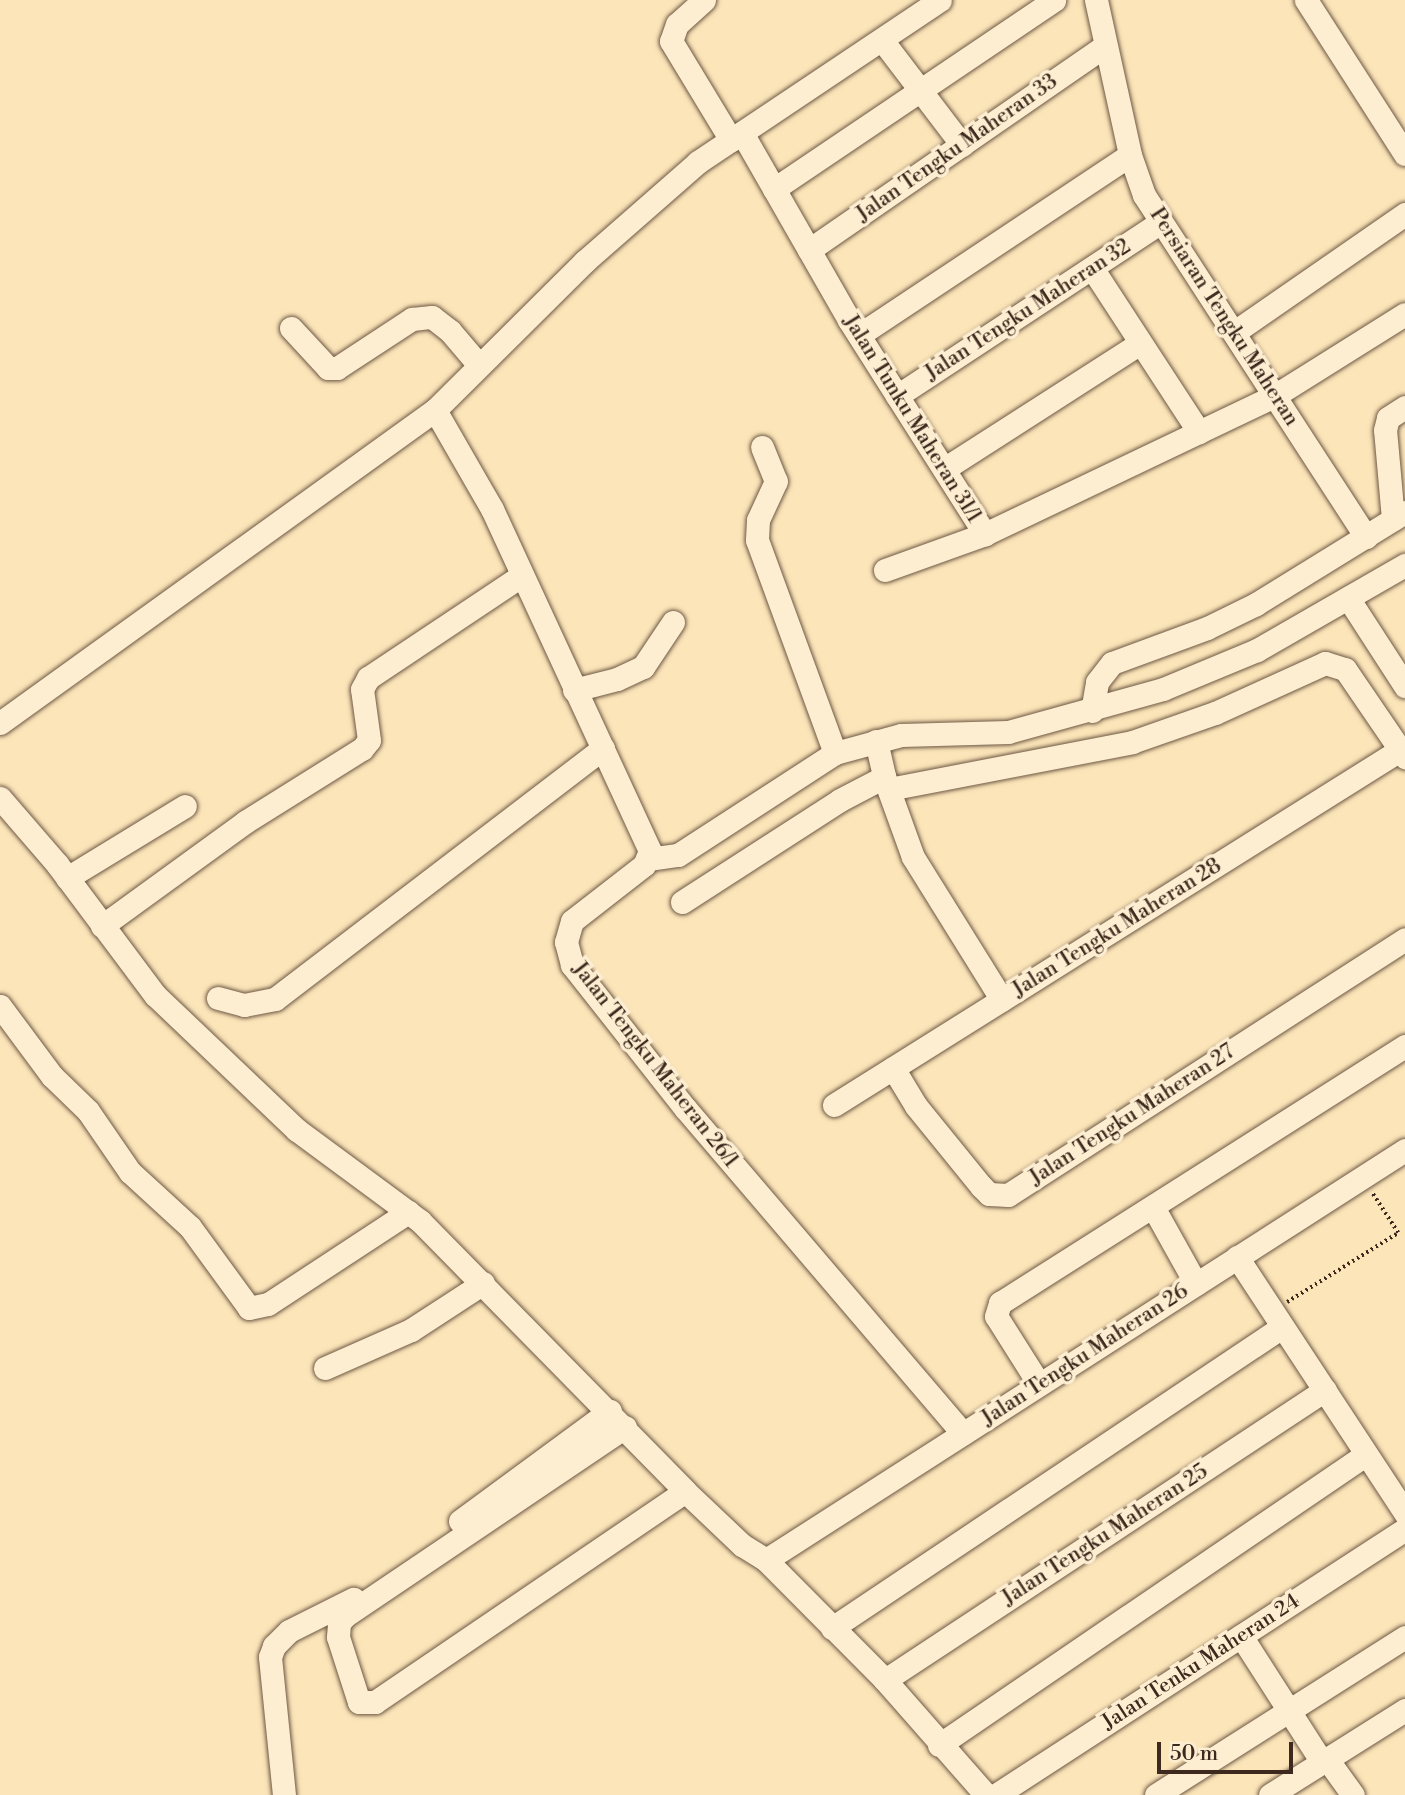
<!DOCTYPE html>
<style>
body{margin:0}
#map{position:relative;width:1405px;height:1795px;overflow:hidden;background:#fce5b9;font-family:"Libre Bodoni",serif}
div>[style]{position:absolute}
.path>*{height:3.5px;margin-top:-1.75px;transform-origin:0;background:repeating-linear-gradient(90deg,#3d291d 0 2px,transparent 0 5.5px)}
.roads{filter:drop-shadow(0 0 2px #6d5844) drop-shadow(0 0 2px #6d5844)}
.minor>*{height:23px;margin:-11.5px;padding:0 11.5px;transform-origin:11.5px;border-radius:11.5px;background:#fdeed2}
span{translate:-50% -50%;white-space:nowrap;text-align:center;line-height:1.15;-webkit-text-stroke:7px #fdeed2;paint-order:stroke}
.street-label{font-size:21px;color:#3d291d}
.scale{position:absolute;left:1157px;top:1742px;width:136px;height:32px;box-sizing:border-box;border:4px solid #3d291d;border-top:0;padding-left:9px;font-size:21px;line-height:24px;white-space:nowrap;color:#3d291d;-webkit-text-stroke:5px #fdeed2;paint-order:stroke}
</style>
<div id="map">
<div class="path">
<i style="left:1287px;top:1302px;width:131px;rotate:-31.9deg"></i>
<i style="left:1398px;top:1233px;width:48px;rotate:-123deg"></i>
</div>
<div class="roads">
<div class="minor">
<i style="left:704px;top:0;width:36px;rotate:138deg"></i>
<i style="left:677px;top:24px;width:18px;rotate:109deg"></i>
<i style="left:671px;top:41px;width:116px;rotate:58.8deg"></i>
<i style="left:1096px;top:0;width:159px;rotate:77.6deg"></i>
<i style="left:1130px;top:155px;width:42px;rotate:70.7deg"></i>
<i style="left:1144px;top:195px;width:408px;rotate:57deg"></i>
<i style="left:1306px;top:0;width:183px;rotate:57.3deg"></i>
<i style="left:882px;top:40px;width:132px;rotate:52.7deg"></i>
<i style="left:742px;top:133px;width:215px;rotate:60.2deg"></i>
<i style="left:849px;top:320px;width:254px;rotate:57.6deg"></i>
<i style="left:774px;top:189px;width:338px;rotate:-34deg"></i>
<i style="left:809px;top:250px;width:359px;rotate:-34.6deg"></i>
<i style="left:1092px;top:268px;width:196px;rotate:56.9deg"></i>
<i style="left:291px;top:328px;width:54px;rotate:47.2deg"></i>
<i style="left:328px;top:368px;width:9px"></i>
<i style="left:337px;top:368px;width:90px;rotate:-33.2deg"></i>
<i style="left:412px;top:319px;width:20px;rotate:-6deg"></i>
<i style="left:432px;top:317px;width:23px;rotate:38deg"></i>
<i style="left:450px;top:331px;width:43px;rotate:49.7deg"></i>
<i style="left:1236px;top:331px;width:206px;rotate:-34.7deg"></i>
<i style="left:859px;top:335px;width:325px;rotate:-33.6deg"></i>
<i style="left:897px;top:396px;width:314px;rotate:-33.4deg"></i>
<i style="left:435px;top:410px;width:114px;rotate:60.1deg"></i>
<i style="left:492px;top:509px;width:377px;rotate:65.2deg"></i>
<i style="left:650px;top:851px;width:15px;rotate:113deg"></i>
<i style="left:644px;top:865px;width:91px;rotate:142.1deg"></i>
<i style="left:572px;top:921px;width:22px;rotate:106deg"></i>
<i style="left:566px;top:942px;width:24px;rotate:75deg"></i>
<i style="left:572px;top:965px;width:182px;rotate:51.7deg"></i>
<i style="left:685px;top:1108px;width:428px;rotate:49.5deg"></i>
<i style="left:762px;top:447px;width:37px;rotate:68deg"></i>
<i style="left:776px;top:481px;width:43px;rotate:114.8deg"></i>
<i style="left:758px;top:520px;width:20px;rotate:93deg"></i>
<i style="left:757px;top:540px;width:227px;rotate:69.9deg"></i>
<i style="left:944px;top:469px;width:233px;rotate:-32.7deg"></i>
<i style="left:1393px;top:519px;width:89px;rotate:-95.1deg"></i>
<i style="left:1385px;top:430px;width:12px;rotate:-76deg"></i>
<i style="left:1388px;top:418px;width:20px;rotate:-33deg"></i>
<i style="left:885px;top:570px;width:106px;rotate:-19.8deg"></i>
<i style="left:985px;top:534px;width:322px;rotate:-25.5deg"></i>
<i style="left:1276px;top:395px;width:152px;rotate:-32.1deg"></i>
<i style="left:1348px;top:598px;width:105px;rotate:57.1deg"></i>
<i style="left:574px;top:690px;width:44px;rotate:-14.3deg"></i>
<i style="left:617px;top:679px;width:29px;rotate:-25deg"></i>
<i style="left:643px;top:667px;width:54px;rotate:-56.3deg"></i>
<i style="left:1092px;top:711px;width:29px;rotate:-80deg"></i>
<i style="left:1097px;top:682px;width:24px;rotate:-52deg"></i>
<i style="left:1112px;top:663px;width:101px;rotate:-20.2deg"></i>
<i style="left:1207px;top:628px;width:55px;rotate:-26.1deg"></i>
<i style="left:1256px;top:604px;width:175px;rotate:-31.7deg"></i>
<i style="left:0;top:723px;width:536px;rotate:-35.74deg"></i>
<i style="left:435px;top:410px;width:211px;rotate:-44.8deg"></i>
<i style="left:585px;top:261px;width:150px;rotate:-41.2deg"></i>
<i style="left:698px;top:162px;width:291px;rotate:-33.8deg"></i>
<i style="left:876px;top:741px;width:37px;rotate:77deg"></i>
<i style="left:884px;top:777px;width:85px;rotate:70.1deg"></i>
<i style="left:913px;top:857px;width:168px;rotate:58.1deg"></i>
<i style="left:889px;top:789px;width:248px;rotate:-10.9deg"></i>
<i style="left:1132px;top:742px;width:88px;rotate:-19.3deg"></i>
<i style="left:1215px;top:713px;width:121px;rotate:-24.4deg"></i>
<i style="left:1325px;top:663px;width:21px;rotate:17deg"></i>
<i style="left:1345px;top:669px;width:107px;rotate:55.7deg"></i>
<i style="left:0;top:798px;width:87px;rotate:49.2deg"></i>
<i style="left:57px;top:864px;width:164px;rotate:53.2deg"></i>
<i style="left:155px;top:995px;width:196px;rotate:43.6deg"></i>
<i style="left:297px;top:1130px;width:153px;rotate:36.5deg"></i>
<i style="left:420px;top:1221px;width:378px;rotate:45.5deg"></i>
<i style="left:685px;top:1491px;width:79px;rotate:43.5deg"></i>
<i style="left:742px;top:1545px;width:28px;rotate:32deg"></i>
<i style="left:766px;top:1560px;width:169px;rotate:45.2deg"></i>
<i style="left:885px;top:1680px;width:153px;rotate:48.7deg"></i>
<i style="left:648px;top:859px;width:30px;rotate:-8deg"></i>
<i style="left:678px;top:855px;width:187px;rotate:-33deg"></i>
<i style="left:835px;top:753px;width:68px;rotate:-15.3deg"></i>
<i style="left:901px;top:735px;width:107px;rotate:-1.6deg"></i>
<i style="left:1008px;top:732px;width:161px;rotate:-15.5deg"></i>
<i style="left:1163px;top:689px;width:102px;rotate:-22.5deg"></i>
<i style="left:1257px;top:650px;width:171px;rotate:-29.9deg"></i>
<i style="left:67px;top:878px;width:138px;rotate:-31.4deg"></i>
<i style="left:682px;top:902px;width:188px;rotate:-32.8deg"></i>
<i style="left:840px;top:800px;width:50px;rotate:-27.6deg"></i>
<i style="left:102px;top:926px;width:177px;rotate:-36deg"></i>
<i style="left:245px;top:822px;width:138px;rotate:-32deg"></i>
<i style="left:362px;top:749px;width:11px;rotate:-52deg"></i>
<i style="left:369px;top:740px;width:51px;rotate:-97.8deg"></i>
<i style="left:362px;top:689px;width:13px;rotate:-61deg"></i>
<i style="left:368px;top:678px;width:184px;rotate:-33.7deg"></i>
<i style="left:218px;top:998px;width:27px;rotate:15deg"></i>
<i style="left:244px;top:1005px;width:32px;rotate:-11deg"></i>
<i style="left:275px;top:999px;width:413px;rotate:-37.4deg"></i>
<i style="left:0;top:1006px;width:87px;rotate:53.4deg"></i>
<i style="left:52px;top:1076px;width:50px;rotate:44.2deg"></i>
<i style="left:88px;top:1111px;width:74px;rotate:55.5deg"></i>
<i style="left:130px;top:1172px;width:81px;rotate:42.5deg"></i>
<i style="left:190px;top:1227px;width:100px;rotate:53.9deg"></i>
<i style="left:249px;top:1308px;width:19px;rotate:-12deg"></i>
<i style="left:268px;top:1304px;width:168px;rotate:-33.3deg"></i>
<i style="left:893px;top:1068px;width:44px;rotate:58.8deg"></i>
<i style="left:916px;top:1106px;width:103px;rotate:50.9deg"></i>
<i style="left:981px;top:1186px;width:11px;rotate:45deg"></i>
<i style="left:989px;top:1194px;width:19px;rotate:3deg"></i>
<i style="left:1008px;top:1195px;width:472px;rotate:-32.8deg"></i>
<i style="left:834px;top:1105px;width:668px;rotate:-32.1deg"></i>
<i style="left:1153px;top:1207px;width:88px;rotate:60.8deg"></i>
<i style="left:1237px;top:1257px;width:306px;rotate:56.7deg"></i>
<i style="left:325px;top:1368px;width:94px;rotate:-23.8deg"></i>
<i style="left:411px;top:1330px;width:86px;rotate:-33.1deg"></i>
<i style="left:1039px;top:1384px;width:80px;rotate:-122.3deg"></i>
<i style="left:996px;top:1316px;width:14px;rotate:-73deg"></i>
<i style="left:1000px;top:1303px;width:480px;rotate:-32.4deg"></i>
<i style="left:625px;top:1427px;width:338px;rotate:146deg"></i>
<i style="left:345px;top:1616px;width:9px;rotate:131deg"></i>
<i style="left:339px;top:1623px;width:14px;rotate:94deg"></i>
<i style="left:338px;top:1637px;width:68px;rotate:72.1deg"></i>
<i style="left:359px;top:1702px;width:16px"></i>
<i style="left:375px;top:1702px;width:375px;rotate:-34.2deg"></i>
<i style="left:460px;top:1521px;width:186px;rotate:-36.3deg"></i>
<i style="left:766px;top:1560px;width:759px;rotate:-32.69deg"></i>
<i style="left:832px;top:1628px;width:541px;rotate:-33.78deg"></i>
<i style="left:1241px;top:1636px;width:150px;rotate:57.3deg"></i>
<i style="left:885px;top:1680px;width:527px;rotate:-33.39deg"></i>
<i style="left:939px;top:1745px;width:515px;rotate:-34.25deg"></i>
<i style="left:1327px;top:1759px;width:44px;rotate:54.2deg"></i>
<i style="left:284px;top:1795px;width:139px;rotate:-95.8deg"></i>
<i style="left:270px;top:1657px;width:12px;rotate:-70deg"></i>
<i style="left:274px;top:1646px;width:21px;rotate:-45deg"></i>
<i style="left:289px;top:1631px;width:72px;rotate:-26.6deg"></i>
<i style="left:996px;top:1795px;width:488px;rotate:-33deg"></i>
<i style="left:1156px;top:1795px;width:295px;rotate:-32.4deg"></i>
<i style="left:1270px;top:1795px;width:160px;rotate:-32.2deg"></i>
</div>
</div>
<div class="street-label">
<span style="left:957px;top:148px;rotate:-35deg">Jalan Tengku Maheran 33</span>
<span style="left:1028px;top:310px;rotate:-33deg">Jalan Tengku Maheran 32</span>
<span style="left:1224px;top:317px;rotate:57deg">Persiaran Tengku Maheran</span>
<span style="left:912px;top:419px;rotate:58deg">Jalan Tunku Maheran 31/1</span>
<span style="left:1117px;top:928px;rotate:-32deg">Jalan Tengku Maheran 28</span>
<span style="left:655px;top:1065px;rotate:52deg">Jalan Tengku Maheran 26/1</span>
<span style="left:1132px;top:1115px;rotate:-33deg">Jalan Tengku Maheran 27</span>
<span style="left:1085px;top:1355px;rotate:-33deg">Jalan Tengku Maheran 26</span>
<span style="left:1105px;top:1535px;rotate:-33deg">Jalan Tengku Maheran 25</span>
<span style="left:1201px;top:1662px;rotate:-33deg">Jalan Tenku Maheran 24</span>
</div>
<div class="scale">50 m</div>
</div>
